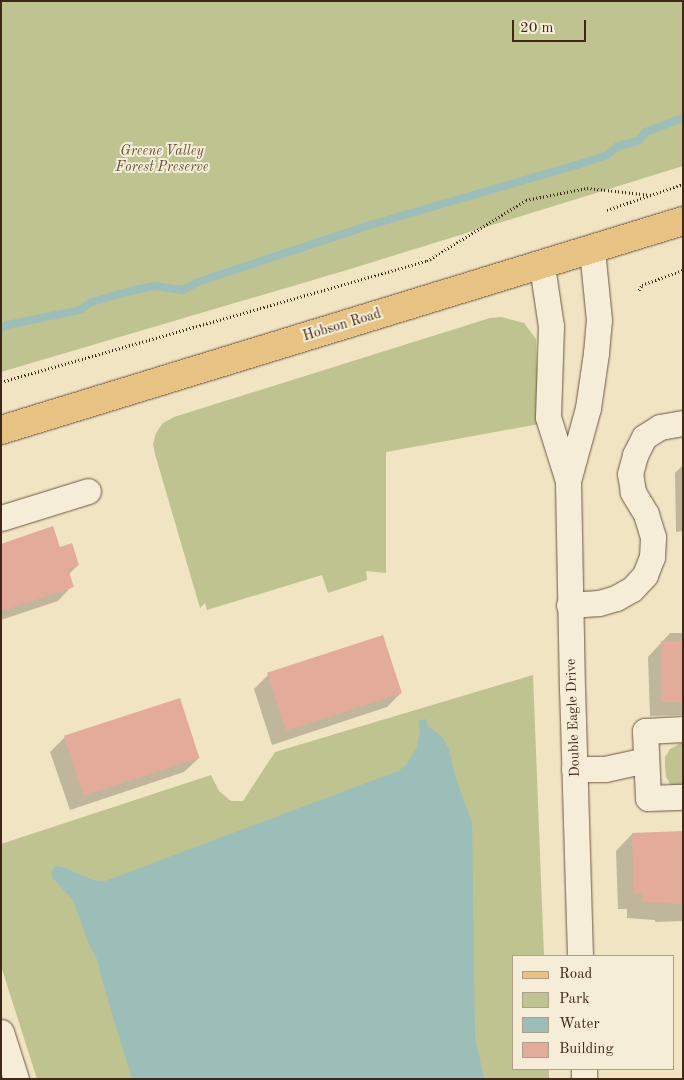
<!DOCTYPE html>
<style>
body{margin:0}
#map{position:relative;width:684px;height:1080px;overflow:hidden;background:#f1e4c3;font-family:"Old Standard TT",serif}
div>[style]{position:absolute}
.green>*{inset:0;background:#bec390}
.water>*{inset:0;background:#9cbeb9}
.shadow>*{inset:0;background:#0003}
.stream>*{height:8px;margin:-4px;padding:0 4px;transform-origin:4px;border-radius:4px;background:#9cbeb9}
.building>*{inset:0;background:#e4ab9a;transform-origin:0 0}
.path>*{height:3px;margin-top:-1.5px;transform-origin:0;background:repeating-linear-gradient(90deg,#402818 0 1px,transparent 0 3.5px)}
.roads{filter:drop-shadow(0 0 1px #6c5743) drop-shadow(0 0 1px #6c5743)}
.minor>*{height:25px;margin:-12.5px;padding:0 12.5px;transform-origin:12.5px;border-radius:12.5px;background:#f6edd8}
.major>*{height:28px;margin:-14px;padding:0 14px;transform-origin:14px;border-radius:14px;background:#e8c282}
span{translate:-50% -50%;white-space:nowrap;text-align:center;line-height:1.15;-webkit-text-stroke:4px #f6edd8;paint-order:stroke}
.park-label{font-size:14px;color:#604f36;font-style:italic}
.street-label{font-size:14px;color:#402818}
.frame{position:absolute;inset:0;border:2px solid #402818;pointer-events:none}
.legend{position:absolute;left:512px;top:955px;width:162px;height:115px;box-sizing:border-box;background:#f6edd8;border:1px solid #ad9e8b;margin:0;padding:6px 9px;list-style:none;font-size:15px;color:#402818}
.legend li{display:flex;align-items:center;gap:10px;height:25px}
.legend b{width:25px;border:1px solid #ad9e8b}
.scale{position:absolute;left:512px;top:20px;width:74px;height:22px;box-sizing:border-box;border:2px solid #402818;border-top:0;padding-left:6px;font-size:15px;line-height:18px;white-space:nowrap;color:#402818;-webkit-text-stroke:4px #f6edd8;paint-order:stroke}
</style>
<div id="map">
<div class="green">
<i style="clip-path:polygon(1px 1px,683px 1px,683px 166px,347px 270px,1px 372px)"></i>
<i style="clip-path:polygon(501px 317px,524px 323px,536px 339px,539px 424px,386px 452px,386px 573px,366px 571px,367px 580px,328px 593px,322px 575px,207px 610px,205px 603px,200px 608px,155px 454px,153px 444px,156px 433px,163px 423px,174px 417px,490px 318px)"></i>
<i style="clip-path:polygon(533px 675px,544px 956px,513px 956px,513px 1069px,549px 1069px,549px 1079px,37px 1079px,1px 966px,1px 844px,211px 775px,219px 791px,231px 801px,243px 801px,275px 752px)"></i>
<i style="clip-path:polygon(683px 742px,683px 789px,671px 785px,666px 777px,665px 767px,665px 757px,670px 749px)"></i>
</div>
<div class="water">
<i style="clip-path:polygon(426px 719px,428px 726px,442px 737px,449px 749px,456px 779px,472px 822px,475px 1036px,484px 1079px,132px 1079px,101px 977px,98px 961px,89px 944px,73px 901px,52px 877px,51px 871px,56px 866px,63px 867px,93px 880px,105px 881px,398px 771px,406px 765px,417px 747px,420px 731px,418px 721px)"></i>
</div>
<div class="shadow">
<i style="clip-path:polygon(683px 465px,683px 531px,676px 532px,675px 473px)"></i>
<i style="clip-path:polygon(1px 545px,59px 548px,78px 565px,68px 575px,72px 586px,58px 601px,1px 620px)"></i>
<i style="clip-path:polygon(670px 633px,683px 633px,683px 715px,650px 716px,648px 657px)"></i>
<i style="clip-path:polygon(268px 675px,401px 693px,387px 707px,272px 745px,254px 689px)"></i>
<i style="clip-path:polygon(179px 699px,199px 758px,184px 772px,70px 810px,50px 752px,64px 738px)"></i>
<i style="clip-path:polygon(683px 832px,683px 921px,655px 922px,655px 920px,627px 918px,627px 909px,618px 909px,616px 851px,632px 834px)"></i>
</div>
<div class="stream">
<i style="left:1px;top:329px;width:7px;rotate:-34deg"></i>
<i style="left:7px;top:325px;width:75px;rotate:-11.6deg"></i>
<i style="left:80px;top:310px;width:14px;rotate:-34deg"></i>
<i style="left:92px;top:302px;width:40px;rotate:-16deg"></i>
<i style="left:130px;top:291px;width:25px;rotate:-12deg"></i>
<i style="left:154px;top:286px;width:29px;rotate:8deg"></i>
<i style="left:183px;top:290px;width:17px;rotate:-28deg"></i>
<i style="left:198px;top:282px;width:181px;rotate:-18.3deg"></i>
<i style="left:370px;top:225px;width:216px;rotate:-16.2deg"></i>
<i style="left:577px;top:165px;width:32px;rotate:-18deg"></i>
<i style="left:607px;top:155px;width:14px;rotate:-39deg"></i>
<i style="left:618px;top:146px;width:21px;rotate:-14deg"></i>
<i style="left:638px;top:141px;width:12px;rotate:-48deg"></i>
<i style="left:646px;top:132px;width:40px;rotate:-21deg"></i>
</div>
<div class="building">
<i style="clip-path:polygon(53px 526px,60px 547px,72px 543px,79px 565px,68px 569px,74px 587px,1px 611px,1px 544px)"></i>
<i style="left:383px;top:635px;width:61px;height:122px;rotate:72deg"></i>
<i style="left:683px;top:641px;width:61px;height:22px;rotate:90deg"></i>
<i style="left:180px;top:698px;width:63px;height:122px;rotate:72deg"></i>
<i style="clip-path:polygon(683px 831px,683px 904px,643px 902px,642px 893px,634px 893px,632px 833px)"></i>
</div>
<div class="path">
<i style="left:607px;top:210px;width:80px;rotate:-18.9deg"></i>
<i style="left:639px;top:290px;width:6px;rotate:-59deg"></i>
<i style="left:642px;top:285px;width:44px;rotate:-20.1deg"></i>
<i style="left:1px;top:382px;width:443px;rotate:-15.9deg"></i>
<i style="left:427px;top:261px;width:116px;rotate:-31.6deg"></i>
<i style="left:526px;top:200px;width:62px;rotate:-11.1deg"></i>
<i style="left:587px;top:188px;width:65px;rotate:6.1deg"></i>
</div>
<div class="roads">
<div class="minor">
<i style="left:542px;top:266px;width:61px;rotate:81.5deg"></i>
<i style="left:551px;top:326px;width:91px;rotate:91.9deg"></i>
<i style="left:548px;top:417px;width:67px;rotate:72.6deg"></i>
<i style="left:1px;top:518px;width:91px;rotate:-17.2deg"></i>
<i style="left:569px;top:605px;width:30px;rotate:-4deg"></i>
<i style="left:599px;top:603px;width:18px;rotate:-16deg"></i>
<i style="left:616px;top:598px;width:18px;rotate:-29deg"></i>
<i style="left:632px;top:589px;width:19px;rotate:-47deg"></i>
<i style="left:645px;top:575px;width:19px;rotate:-69deg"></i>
<i style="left:652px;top:557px;width:20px;rotate:-87deg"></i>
<i style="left:653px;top:537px;width:24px;rotate:-107deg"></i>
<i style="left:646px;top:514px;width:26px;rotate:-121deg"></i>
<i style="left:633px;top:492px;width:18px;rotate:-99deg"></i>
<i style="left:630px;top:474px;width:20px;rotate:-75deg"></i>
<i style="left:635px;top:455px;width:20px;rotate:-63deg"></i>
<i style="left:644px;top:437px;width:19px;rotate:-32deg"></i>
<i style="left:660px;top:427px;width:23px;rotate:-10deg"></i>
<i style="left:683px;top:729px;width:38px;rotate:177deg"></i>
<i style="left:645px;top:731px;width:67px;rotate:87.4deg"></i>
<i style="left:648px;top:798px;width:35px;rotate:-2deg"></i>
<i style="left:574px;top:769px;width:31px"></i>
<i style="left:605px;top:769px;width:42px;rotate:-12.4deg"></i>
<i style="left:580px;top:956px;width:266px;rotate:-91.7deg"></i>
<i style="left:572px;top:690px;width:209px;rotate:-91.1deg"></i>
<i style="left:568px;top:481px;width:76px;rotate:-74.7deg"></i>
<i style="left:588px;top:408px;width:56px;rotate:-81.7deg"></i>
<i style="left:596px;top:353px;width:33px;rotate:-85deg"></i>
<i style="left:599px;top:320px;width:70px;rotate:-95.7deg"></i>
<i style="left:1px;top:1032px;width:49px;rotate:72.3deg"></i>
<i style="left:584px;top:1069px;width:10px;rotate:90deg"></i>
</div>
<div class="major">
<i style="left:1px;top:430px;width:713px;rotate:-17.04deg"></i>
</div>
</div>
<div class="park-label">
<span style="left:162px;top:159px">Greene Valley<br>Forest Preserve</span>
</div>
<div class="street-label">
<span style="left:342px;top:325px;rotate:-17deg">Hobson Road</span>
<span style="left:573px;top:718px;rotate:-92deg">Double Eagle Drive</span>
</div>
<div class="frame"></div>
<ul class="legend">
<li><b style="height:6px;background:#e8c282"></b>Road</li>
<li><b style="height:14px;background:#bec390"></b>Park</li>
<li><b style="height:14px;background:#9cbeb9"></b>Water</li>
<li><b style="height:14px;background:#e4ab9a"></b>Building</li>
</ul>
<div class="scale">20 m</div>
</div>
